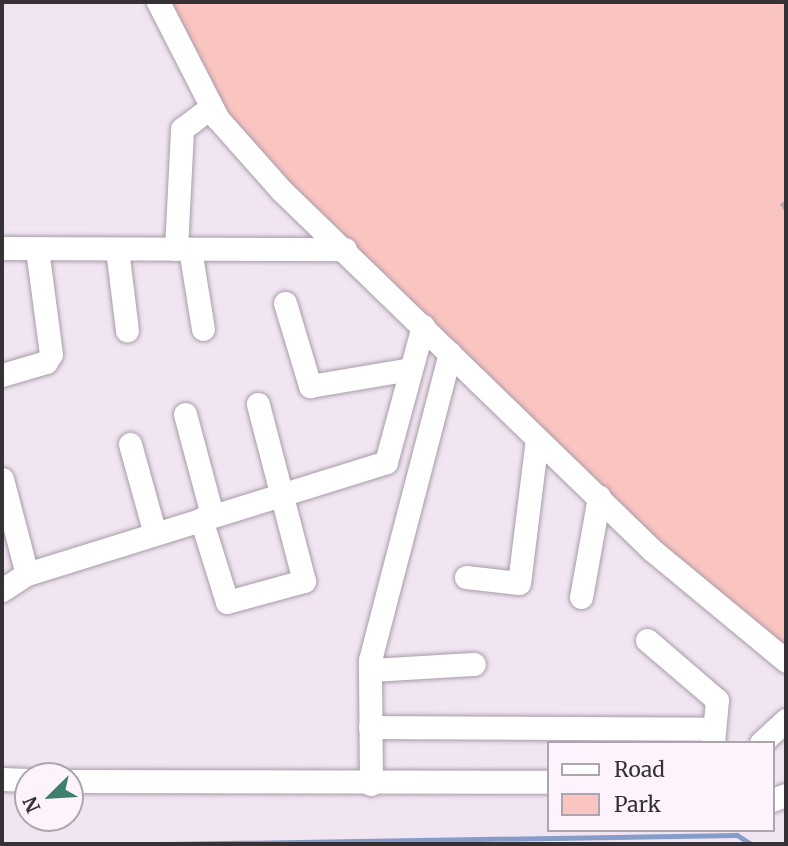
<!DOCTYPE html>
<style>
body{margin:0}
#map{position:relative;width:788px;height:846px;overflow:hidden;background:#f1e5f2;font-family:Merriweather,serif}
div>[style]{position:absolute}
.green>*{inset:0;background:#fac4c0}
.stream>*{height:5px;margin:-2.5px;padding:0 2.5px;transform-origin:2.5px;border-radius:2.5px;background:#869cca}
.path>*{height:3.5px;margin-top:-1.75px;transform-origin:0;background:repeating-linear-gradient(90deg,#b2a8b2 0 7px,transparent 0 10.5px)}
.roads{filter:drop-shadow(0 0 2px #a79ba8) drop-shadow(0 0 2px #a79ba8)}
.minor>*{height:23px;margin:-11.5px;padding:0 11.5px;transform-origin:11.5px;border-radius:11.5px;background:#fff}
span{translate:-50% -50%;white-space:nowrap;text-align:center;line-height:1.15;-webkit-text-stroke:7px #fdf3fd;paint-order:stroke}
.frame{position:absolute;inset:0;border:4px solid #363136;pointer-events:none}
.legend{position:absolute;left:547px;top:741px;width:228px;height:91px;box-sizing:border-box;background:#fdf3fd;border:2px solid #ada5ad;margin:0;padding:9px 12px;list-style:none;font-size:21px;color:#363136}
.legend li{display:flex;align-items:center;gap:14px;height:35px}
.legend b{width:35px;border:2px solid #ada5ad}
.north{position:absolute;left:14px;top:762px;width:70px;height:70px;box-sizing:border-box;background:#fdf3fd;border:2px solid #ada5ad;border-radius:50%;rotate:246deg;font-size:19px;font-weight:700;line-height:28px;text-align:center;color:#363136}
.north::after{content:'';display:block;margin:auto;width:24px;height:32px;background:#3e8070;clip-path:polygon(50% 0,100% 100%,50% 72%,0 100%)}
</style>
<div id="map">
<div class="green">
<i style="clip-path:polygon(169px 2px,786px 2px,786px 646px,660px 543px,289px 183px,227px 113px)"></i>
</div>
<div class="stream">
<i style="left:166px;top:844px;width:571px;rotate:-0.9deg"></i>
<i style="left:737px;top:835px;width:17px;rotate:33deg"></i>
</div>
<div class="path">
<i style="left:785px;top:2px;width:3px;rotate:72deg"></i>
<i style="left:782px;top:203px;width:8px;rotate:60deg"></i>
</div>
<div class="roads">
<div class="minor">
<i style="left:158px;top:2px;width:131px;rotate:62.9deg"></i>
<i style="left:218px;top:119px;width:95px;rotate:48.4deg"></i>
<i style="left:281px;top:190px;width:517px;rotate:44.14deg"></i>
<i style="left:652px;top:550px;width:174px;rotate:39.6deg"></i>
<i style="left:2px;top:248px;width:343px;rotate:0.2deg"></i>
<i style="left:117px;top:249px;width:82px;rotate:83deg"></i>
<i style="left:176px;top:249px;width:120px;rotate:-87.1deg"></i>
<i style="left:182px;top:129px;width:36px;rotate:-37deg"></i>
<i style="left:190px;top:249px;width:81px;rotate:80.8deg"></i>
<i style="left:285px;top:303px;width:87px;rotate:73.2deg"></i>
<i style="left:310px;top:386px;width:102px;rotate:-9.6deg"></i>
<i style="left:2px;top:375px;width:46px;rotate:-16.5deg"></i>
<i style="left:46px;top:362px;width:9px;rotate:-58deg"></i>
<i style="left:51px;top:354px;width:106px;rotate:-97.6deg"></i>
<i style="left:185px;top:414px;width:105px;rotate:75deg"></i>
<i style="left:130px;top:444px;width:93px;rotate:74.5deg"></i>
<i style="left:2px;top:479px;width:98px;rotate:75.3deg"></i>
<i style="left:201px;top:519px;width:87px;rotate:72.6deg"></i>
<i style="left:227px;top:602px;width:80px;rotate:-15.3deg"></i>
<i style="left:304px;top:581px;width:183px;rotate:-104.6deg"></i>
<i style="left:466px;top:577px;width:53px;rotate:6.5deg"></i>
<i style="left:519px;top:583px;width:145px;rotate:-82.9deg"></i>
<i style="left:2px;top:590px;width:30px;rotate:-33deg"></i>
<i style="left:27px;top:574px;width:376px;rotate:-17.3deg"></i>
<i style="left:386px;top:462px;width:141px;rotate:-74.8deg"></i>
<i style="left:581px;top:597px;width:102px;rotate:-79.8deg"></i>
<i style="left:647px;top:640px;width:92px;rotate:40.6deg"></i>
<i style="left:717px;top:700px;width:43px;rotate:95.3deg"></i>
<i style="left:370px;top:670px;width:104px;rotate:-3.3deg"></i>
<i style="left:370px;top:727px;width:344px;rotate:0.3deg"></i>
<i style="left:761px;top:743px;width:34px;rotate:-43deg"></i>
<i style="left:2px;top:779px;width:26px;rotate:2deg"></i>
<i style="left:70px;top:781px;width:478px;rotate:0.1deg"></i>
<i style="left:371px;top:784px;width:124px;rotate:-90.5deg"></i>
<i style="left:370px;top:660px;width:317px;rotate:-75.4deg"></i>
<i style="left:772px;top:800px;width:15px;rotate:-20deg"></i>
</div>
</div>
<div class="frame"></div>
<ul class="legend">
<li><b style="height:9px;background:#fff"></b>Road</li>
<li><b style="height:19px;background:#fac4c0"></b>Park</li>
</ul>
<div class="north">N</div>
</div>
